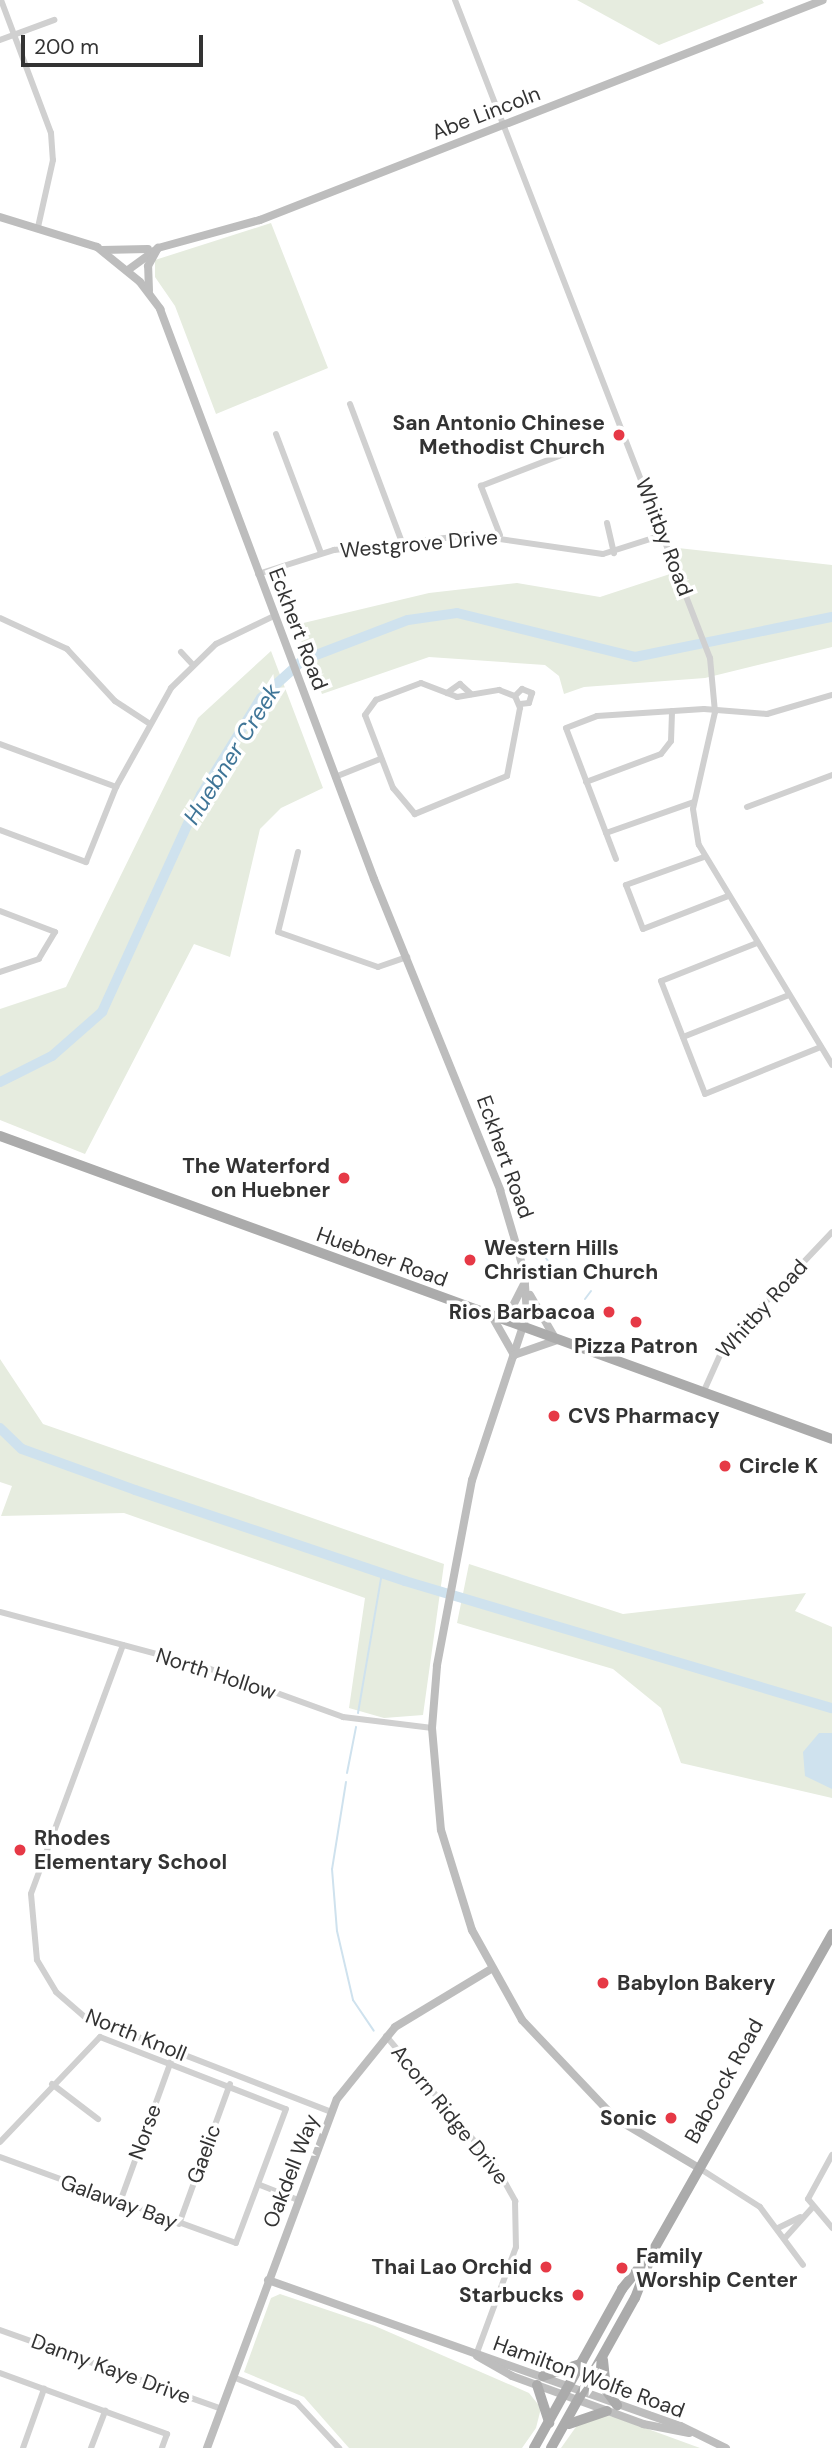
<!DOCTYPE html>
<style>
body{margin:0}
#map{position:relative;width:832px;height:2448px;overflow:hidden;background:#fff;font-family:"DM Sans",sans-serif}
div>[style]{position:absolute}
.green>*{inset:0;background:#e6ecdf}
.water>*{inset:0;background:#cfe2ee}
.stream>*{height:2px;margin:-1px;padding:0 1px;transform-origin:1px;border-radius:1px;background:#cfe2ee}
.river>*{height:10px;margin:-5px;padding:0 5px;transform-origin:5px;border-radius:5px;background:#cfe2ee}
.street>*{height:6px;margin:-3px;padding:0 3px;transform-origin:3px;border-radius:3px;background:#d0d0d0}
.secondary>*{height:8px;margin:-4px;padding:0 4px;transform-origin:4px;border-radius:4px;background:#bdbdbd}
.primary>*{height:10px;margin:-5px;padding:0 5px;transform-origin:5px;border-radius:5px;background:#ababab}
.dots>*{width:19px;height:19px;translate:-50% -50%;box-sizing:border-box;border:4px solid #fff;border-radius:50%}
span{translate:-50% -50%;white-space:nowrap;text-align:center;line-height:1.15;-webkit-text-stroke:7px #fff;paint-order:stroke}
.street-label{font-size:21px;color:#333}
.poi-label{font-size:21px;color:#333;font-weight:700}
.right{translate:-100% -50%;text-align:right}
.left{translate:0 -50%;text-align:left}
.water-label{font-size:23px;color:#3f7597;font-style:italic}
.scale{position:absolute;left:21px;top:35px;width:182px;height:32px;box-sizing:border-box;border:4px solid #333;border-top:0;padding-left:9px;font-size:21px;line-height:24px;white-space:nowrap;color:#333;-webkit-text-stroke:5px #fff;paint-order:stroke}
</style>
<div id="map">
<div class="green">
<i style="clip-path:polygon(577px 0,762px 0,764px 3px,659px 45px)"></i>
<i style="clip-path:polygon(271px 223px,328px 368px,216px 414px,175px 306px,155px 277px,155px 260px)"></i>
<i style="clip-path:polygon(678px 548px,832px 565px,832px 647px,705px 678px,584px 687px,564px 694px,559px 676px,545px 665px,429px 657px,322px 694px,295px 625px,429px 593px,517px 583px,600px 597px,670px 574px)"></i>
<i style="clip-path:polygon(271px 651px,323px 788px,281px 808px,260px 829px,230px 957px,194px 944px,85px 1154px,0 1120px,0 1009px,66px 987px,198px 718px)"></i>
<i style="clip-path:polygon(0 1359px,43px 1424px,444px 1564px,423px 1715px,384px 1718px,349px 1708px,365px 1598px,124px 1513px,1px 1516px,12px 1486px,0 1482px)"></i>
<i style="clip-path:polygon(469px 1564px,623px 1614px,806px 1593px,795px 1611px,832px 1627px,832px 1798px,681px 1763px,661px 1708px,613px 1669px,457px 1623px)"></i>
<i style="clip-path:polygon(280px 2294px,375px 2326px,529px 2393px,541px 2408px,536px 2428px,522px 2448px,349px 2448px,304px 2397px,244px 2372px,271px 2298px)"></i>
<i style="clip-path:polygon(604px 2415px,615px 2417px,700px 2448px,561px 2448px,578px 2424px)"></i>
</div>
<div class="water">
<i style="clip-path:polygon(819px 1733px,832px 1733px,832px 1789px,805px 1776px,803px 1752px)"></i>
</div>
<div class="stream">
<i style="left:544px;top:1255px;width:20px;rotate:57deg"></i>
<i style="left:585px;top:1299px;width:10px;rotate:-53deg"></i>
<i style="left:358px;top:1713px;width:143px;rotate:-80.3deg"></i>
<i style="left:347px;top:1773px;width:47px;rotate:-78.9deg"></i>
<i style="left:346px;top:1782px;width:88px;rotate:99.1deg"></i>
<i style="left:332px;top:1869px;width:62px;rotate:85.4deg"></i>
<i style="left:337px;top:1931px;width:71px;rotate:76.9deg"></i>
<i style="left:353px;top:2000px;width:37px;rotate:56deg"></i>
</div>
<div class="river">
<i style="left:0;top:1082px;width:58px;rotate:-26.6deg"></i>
<i style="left:52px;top:1056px;width:67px;rotate:-41.3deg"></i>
<i style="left:102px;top:1012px;width:239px;rotate:-65.5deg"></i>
<i style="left:201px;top:795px;width:114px;rotate:-58.3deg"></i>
<i style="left:261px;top:698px;width:57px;rotate:-42.1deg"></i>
<i style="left:303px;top:660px;width:112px;rotate:-20.9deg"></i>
<i style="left:408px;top:620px;width:49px;rotate:-8.1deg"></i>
<i style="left:457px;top:613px;width:183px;rotate:13.9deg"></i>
<i style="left:635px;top:657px;width:201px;rotate:-11.5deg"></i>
<i style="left:0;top:1428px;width:30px;rotate:44deg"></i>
<i style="left:22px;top:1449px;width:120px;rotate:19.9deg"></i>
<i style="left:135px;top:1490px;width:285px;rotate:18.6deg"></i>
<i style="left:405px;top:1581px;width:445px;rotate:16.6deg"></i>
</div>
<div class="street">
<i style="left:1px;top:0;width:142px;rotate:69.4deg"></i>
<i style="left:51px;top:133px;width:27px;rotate:86deg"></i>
<i style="left:53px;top:160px;width:69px;rotate:102.6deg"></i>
<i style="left:455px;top:0;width:706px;rotate:68.82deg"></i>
<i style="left:710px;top:658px;width:54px;rotate:84.7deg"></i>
<i style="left:715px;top:712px;width:99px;rotate:102.8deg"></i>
<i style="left:693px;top:809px;width:36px;rotate:81deg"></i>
<i style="left:699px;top:845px;width:257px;rotate:58.8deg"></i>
<i style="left:0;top:40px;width:58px;rotate:-20.3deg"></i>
<i style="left:350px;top:404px;width:147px;rotate:69.4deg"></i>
<i style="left:276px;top:434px;width:127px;rotate:69.3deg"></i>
<i style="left:607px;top:523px;width:31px;rotate:77deg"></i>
<i style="left:500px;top:535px;width:53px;rotate:-111.2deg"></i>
<i style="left:481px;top:486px;width:108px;rotate:-21.1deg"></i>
<i style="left:258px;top:574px;width:80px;rotate:-17.5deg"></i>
<i style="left:334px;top:550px;width:139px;rotate:-6.2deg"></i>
<i style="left:472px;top:535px;width:132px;rotate:8.3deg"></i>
<i style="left:603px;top:554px;width:63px;rotate:-17.6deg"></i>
<i style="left:0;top:618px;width:74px;rotate:24.8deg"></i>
<i style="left:67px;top:649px;width:71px;rotate:47.3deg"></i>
<i style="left:115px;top:701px;width:42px;rotate:33.3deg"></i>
<i style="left:181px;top:652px;width:16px;rotate:47deg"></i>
<i style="left:421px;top:683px;width:39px;rotate:21deg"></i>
<i style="left:457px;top:697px;width:43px;rotate:-9.5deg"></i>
<i style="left:499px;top:690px;width:17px;rotate:21deg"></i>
<i style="left:515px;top:696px;width:13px;rotate:67deg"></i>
<i style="left:520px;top:708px;width:69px;rotate:100.8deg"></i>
<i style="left:507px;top:776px;width:100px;rotate:157.6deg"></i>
<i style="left:415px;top:814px;width:34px;rotate:-130deg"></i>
<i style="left:393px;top:788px;width:78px;rotate:-111deg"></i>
<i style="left:365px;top:715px;width:19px;rotate:-54deg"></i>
<i style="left:376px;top:700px;width:48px;rotate:-20.7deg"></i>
<i style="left:447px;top:693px;width:16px;rotate:-35deg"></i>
<i style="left:460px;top:684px;width:15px;rotate:42deg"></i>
<i style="left:515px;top:696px;width:10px;rotate:-45deg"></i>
<i style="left:522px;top:689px;width:11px;rotate:22deg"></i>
<i style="left:532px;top:693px;width:10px;rotate:107deg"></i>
<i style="left:529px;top:703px;width:9px;rotate:174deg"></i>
<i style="left:0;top:744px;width:124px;rotate:20.3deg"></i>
<i style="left:335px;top:777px;width:48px;rotate:-21.8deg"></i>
<i style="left:586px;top:782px;width:80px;rotate:-20.5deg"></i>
<i style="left:661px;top:754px;width:16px;rotate:-52deg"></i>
<i style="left:671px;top:741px;width:30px;rotate:-88deg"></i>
<i style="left:747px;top:807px;width:91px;rotate:-20.6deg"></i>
<i style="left:0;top:830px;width:92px;rotate:20.4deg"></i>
<i style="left:86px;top:862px;width:81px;rotate:-68.2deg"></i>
<i style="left:116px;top:787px;width:113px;rotate:-60.9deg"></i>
<i style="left:171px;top:688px;width:63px;rotate:-44.4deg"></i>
<i style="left:216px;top:644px;width:64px;rotate:-25.8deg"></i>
<i style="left:606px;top:833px;width:93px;rotate:-19.4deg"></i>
<i style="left:298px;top:852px;width:82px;rotate:104deg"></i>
<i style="left:278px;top:932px;width:106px;rotate:19.3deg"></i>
<i style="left:378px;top:967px;width:31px;rotate:-19deg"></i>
<i style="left:704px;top:857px;width:83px;rotate:160.3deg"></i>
<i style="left:626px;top:885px;width:47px;rotate:68.9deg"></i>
<i style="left:643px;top:929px;width:91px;rotate:-21.2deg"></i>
<i style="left:616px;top:859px;width:140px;rotate:-110.9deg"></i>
<i style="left:566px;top:728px;width:33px;rotate:-21deg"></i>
<i style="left:597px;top:716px;width:107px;rotate:-3.7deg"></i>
<i style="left:704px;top:709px;width:63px;rotate:4.5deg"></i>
<i style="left:767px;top:714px;width:68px;rotate:-16.3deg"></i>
<i style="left:0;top:911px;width:59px;rotate:20.9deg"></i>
<i style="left:55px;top:932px;width:31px;rotate:121deg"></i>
<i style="left:39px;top:959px;width:41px;rotate:161.6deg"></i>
<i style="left:757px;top:943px;width:103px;rotate:158.4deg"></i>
<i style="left:661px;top:981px;width:121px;rotate:68.7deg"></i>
<i style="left:705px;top:1094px;width:125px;rotate:-22.1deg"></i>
<i style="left:683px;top:1037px;width:114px;rotate:-21.6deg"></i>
<i style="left:703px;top:1393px;width:51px;rotate:-65.9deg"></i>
<i style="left:724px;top:1346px;width:157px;rotate:-46.5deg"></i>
<i style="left:0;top:1612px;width:212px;rotate:15deg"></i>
<i style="left:205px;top:1667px;width:147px;rotate:19.9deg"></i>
<i style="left:343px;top:1717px;width:90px;rotate:7deg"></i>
<i style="left:123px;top:1645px;width:265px;rotate:110.3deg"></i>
<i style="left:31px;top:1894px;width:66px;rotate:84.8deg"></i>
<i style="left:37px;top:1960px;width:37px;rotate:59deg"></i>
<i style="left:56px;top:1992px;width:37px;rotate:41deg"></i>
<i style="left:84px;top:2016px;width:265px;rotate:21.2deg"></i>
<i style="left:386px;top:2036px;width:172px;rotate:49.9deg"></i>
<i style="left:497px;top:2168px;width:38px;rotate:61deg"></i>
<i style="left:515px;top:2201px;width:46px;rotate:88.8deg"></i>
<i style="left:516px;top:2247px;width:115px;rotate:110.3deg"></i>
<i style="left:52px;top:2084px;width:58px;rotate:37.3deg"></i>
<i style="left:0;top:2142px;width:145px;rotate:-46.4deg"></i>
<i style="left:100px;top:2037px;width:199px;rotate:21.2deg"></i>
<i style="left:286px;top:2109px;width:143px;rotate:110.5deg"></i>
<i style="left:236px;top:2243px;width:251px;rotate:-160deg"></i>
<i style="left:832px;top:2155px;width:50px;rotate:118.6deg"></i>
<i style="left:808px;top:2199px;width:38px;rotate:50deg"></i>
<i style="left:699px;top:2168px;width:72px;rotate:32.6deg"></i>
<i style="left:760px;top:2207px;width:72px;rotate:53.4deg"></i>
<i style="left:260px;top:2185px;width:41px;rotate:21.5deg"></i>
<i style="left:120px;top:2202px;width:150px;rotate:-70.1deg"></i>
<i style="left:179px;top:2224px;width:149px;rotate:-70deg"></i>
<i style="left:778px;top:2228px;width:25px;rotate:-26deg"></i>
<i style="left:785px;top:2238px;width:40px;rotate:-48deg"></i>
<i style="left:0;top:2330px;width:236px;rotate:19.6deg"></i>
<i style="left:0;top:2373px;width:178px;rotate:20.1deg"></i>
<i style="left:167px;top:2434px;width:15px;rotate:110deg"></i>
<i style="left:233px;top:2377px;width:69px;rotate:22.1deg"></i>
<i style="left:297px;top:2403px;width:62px;rotate:47deg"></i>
<i style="left:23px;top:2448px;width:63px;rotate:-70.4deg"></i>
<i style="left:91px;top:2448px;width:40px;rotate:-69deg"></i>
</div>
<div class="secondary">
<i style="left:0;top:217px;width:102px;rotate:17.2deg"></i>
<i style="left:97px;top:247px;width:55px;rotate:39.1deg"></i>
<i style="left:140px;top:282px;width:34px;rotate:53deg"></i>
<i style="left:160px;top:309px;width:609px;rotate:69.42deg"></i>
<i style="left:374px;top:879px;width:336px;rotate:67.9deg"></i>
<i style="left:500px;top:1190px;width:84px;rotate:73.5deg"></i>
<i style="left:524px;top:1271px;width:43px;rotate:86deg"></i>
<i style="left:527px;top:1314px;width:175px;rotate:108.3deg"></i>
<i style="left:472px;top:1480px;width:189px;rotate:100.7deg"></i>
<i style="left:437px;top:1666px;width:62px;rotate:94.6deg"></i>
<i style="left:432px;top:1728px;width:102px;rotate:85deg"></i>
<i style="left:441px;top:1830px;width:105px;rotate:72.8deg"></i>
<i style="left:472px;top:1930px;width:103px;rotate:60.9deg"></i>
<i style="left:522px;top:2020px;width:135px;rotate:46.5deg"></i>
<i style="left:615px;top:2118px;width:98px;rotate:30.8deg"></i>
<i style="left:102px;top:250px;width:46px;rotate:-1.2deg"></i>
<i style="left:128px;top:270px;width:37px;rotate:-36deg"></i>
<i style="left:158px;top:248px;width:106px;rotate:-15.4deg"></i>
<i style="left:260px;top:220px;width:604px;rotate:-21.34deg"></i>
<i style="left:149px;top:291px;width:25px;rotate:-92deg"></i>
<i style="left:148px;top:266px;width:21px;rotate:-61deg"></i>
<i style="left:525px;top:1282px;width:28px;rotate:117deg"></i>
<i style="left:512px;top:1307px;width:22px;rotate:150deg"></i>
<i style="left:493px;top:1318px;width:43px;rotate:60.4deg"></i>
<i style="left:514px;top:1355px;width:46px;rotate:-19.2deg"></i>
<i style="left:530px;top:1295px;width:50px;rotate:59.8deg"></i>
<i style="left:268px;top:2280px;width:438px;rotate:19.5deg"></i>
<i style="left:681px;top:2426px;width:50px;rotate:26.1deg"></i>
<i style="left:477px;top:2356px;width:40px;rotate:29.7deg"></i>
<i style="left:512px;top:2376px;width:140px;rotate:20.1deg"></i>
<i style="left:643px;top:2424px;width:47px;rotate:11.1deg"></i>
<i style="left:207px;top:2448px;width:372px;rotate:-69.6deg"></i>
<i style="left:337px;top:2099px;width:92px;rotate:-51.1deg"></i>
<i style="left:395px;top:2027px;width:112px;rotate:-31.1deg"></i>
</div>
<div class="primary">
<i style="left:0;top:1136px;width:885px;rotate:20.01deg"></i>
<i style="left:603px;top:2360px;width:30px;rotate:84deg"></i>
<i style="left:606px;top:2390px;width:19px;rotate:54deg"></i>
<i style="left:543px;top:2376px;width:40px;rotate:-18deg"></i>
<i style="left:537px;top:2385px;width:40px;rotate:72deg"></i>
<i style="left:569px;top:2424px;width:40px;rotate:-18.9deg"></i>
<i style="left:534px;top:2448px;width:182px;rotate:-61deg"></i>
<i style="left:622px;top:2289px;width:40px;rotate:-51deg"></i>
<i style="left:551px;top:2448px;width:172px;rotate:-60.8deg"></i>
<i style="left:635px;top:2298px;width:53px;rotate:-68.8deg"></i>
<i style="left:654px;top:2249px;width:362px;rotate:-60.5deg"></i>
</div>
<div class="dots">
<i style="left:619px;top:435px;background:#e63946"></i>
<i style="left:344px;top:1178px;background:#e63946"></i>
<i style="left:470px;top:1260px;background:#e63946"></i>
<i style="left:609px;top:1312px;background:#e63946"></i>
<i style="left:636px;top:1322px;background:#e63946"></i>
<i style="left:554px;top:1416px;background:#e63946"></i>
<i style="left:725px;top:1466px;background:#e63946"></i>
<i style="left:20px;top:1850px;background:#e63946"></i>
<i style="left:603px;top:1983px;background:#e63946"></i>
<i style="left:671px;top:2118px;background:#e63946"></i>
<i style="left:546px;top:2267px;background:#e63946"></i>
<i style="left:622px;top:2268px;background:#e63946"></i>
<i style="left:578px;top:2295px;background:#e63946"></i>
</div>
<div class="street-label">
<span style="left:486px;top:113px;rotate:-21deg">Abe Lincoln</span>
<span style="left:664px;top:537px;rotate:69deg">Whitby Road</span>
<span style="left:419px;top:544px;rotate:-5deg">Westgrove Drive</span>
<span style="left:298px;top:629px;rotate:69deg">Eckhert Road</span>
<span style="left:505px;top:1157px;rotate:70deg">Eckhert Road</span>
<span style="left:382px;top:1257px;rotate:20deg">Huebner Road</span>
<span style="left:762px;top:1309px;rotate:-48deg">Whitby Road</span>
<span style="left:216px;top:1674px;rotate:18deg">North Hollow</span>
<span style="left:136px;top:2035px;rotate:22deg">North Knoll</span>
<span style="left:724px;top:2081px;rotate:-61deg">Babcock Road</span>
<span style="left:450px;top:2115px;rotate:51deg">Acorn Ridge Drive</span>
<span style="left:145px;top:2132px;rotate:-70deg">Norse</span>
<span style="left:204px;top:2154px;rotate:-70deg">Gaelic</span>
<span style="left:291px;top:2171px;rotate:-69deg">Oakdell Way</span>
<span style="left:119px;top:2202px;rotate:20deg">Galaway Bay</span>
<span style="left:111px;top:2369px;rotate:20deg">Danny Kaye Drive</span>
<span style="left:589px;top:2377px;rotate:20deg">Hamilton Wolfe Road</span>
</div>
<div class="poi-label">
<span class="right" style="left:605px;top:435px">San Antonio Chinese<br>Methodist Church</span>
<span class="right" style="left:330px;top:1178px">The Waterford<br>on Huebner</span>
<span class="left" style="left:484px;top:1260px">Western Hills<br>Christian Church</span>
<span class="right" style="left:595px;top:1312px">Rios Barbacoa</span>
<span style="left:636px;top:1346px">Pizza Patron</span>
<span class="left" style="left:568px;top:1416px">CVS Pharmacy</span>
<span class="left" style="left:739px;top:1466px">Circle K</span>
<span class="left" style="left:34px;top:1850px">Rhodes<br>Elementary School</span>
<span class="left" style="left:617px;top:1983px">Babylon Bakery</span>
<span class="right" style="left:657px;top:2118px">Sonic</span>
<span class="left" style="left:636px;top:2268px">Family<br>Worship Center</span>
<span class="right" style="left:532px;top:2267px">Thai Lao Orchid</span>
<span class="right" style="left:564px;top:2295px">Starbucks</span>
</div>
<div class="water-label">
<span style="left:232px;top:754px;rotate:-58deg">Huebner Creek</span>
</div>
<div class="scale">200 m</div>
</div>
